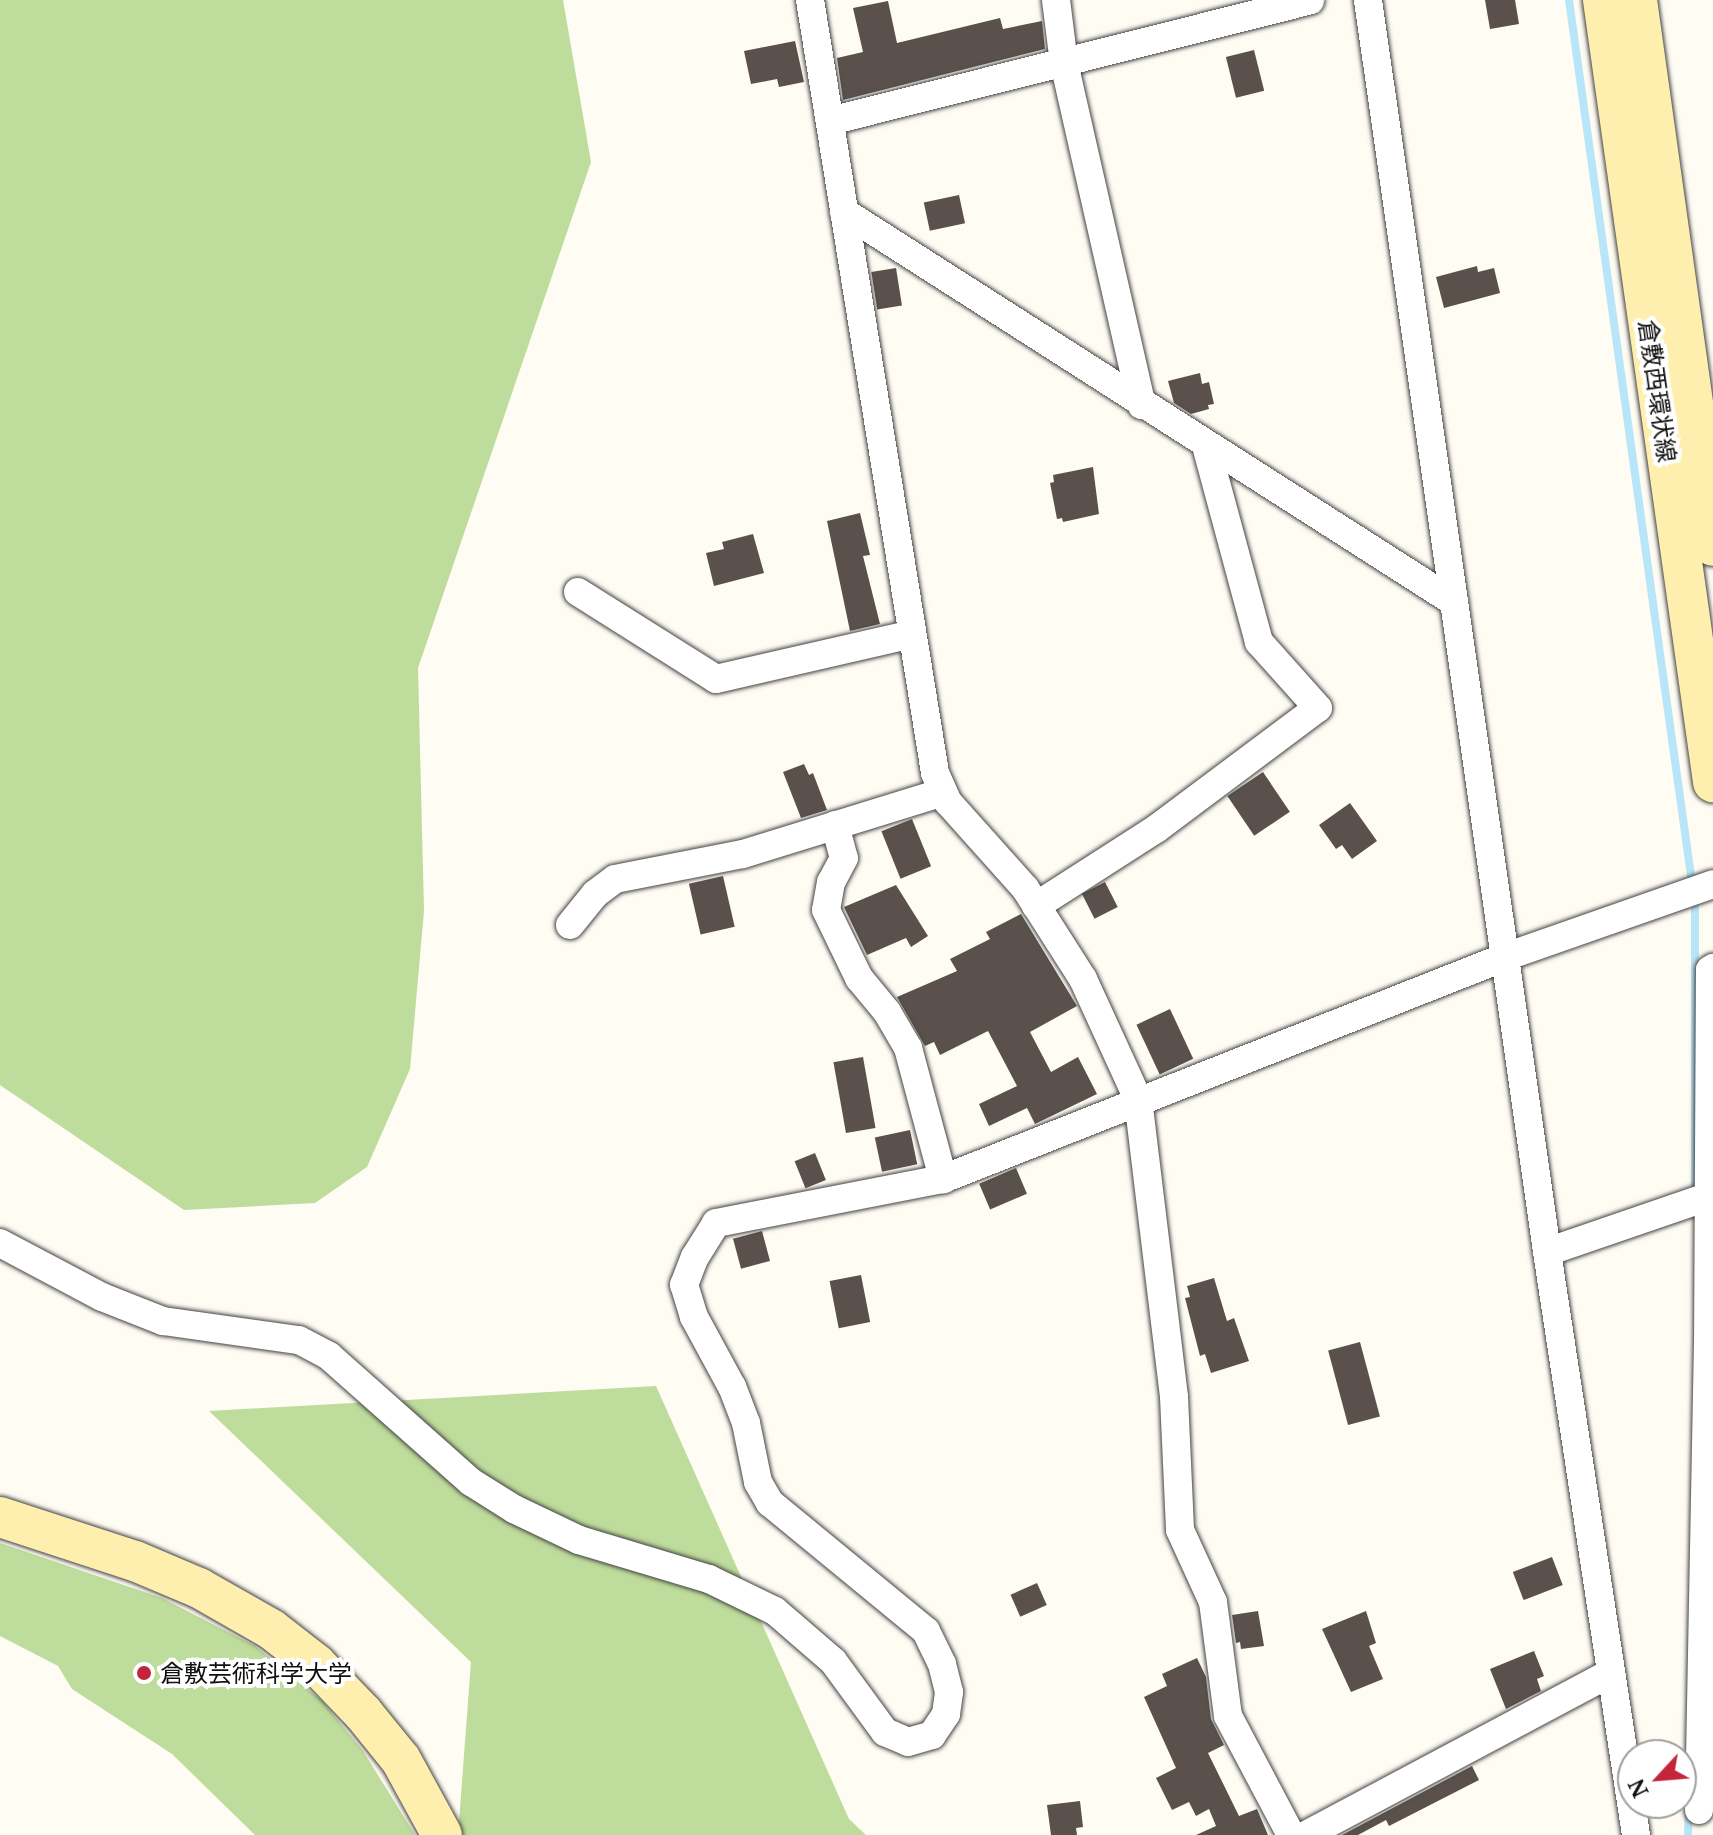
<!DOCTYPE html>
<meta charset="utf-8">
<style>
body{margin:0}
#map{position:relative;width:1713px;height:1835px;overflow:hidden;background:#fffcf4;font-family:"Noto Serif","Noto Sans JP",serif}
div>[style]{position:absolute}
.forest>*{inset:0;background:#bedc9b}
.stream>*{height:8px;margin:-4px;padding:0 4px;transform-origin:4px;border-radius:4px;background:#b8e5f7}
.building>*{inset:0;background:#5a504c;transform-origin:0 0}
.roads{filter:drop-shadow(0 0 2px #434343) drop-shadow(0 0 2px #434343)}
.street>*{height:28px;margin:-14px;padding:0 14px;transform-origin:14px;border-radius:14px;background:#fff}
.secondary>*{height:40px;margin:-20px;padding:0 20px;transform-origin:20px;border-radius:20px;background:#ffefaf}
.dots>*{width:22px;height:22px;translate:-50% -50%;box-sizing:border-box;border:4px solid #fff;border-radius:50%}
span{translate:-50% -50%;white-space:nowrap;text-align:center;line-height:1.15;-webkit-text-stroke:8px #fff;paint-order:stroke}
.street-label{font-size:24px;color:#101010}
.poi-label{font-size:24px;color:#101010}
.left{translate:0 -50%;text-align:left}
.north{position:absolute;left:1617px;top:1739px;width:80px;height:80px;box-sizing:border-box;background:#fff;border:2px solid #9f9f9f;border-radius:50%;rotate:244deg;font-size:22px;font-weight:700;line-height:32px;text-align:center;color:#101010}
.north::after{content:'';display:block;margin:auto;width:28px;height:36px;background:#c4253b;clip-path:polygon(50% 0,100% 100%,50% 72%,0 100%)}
</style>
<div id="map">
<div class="forest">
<i style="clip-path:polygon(0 0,563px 0,591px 162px,418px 668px,424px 911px,410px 1069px,367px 1167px,315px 1203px,184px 1210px,0 1085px)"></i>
<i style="clip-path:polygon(656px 1386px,849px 1819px,866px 1835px,458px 1835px,471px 1662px,209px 1411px)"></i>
<i style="clip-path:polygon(0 1543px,162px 1598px,255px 1646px,322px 1701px,363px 1751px,415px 1835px,255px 1835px,172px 1754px,72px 1689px,58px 1666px,0 1636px)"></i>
</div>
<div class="stream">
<i style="left:1569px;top:0;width:913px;rotate:82.07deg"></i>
<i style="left:1695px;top:904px;width:282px;rotate:90deg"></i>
<i style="left:1688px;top:1835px;width:27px;rotate:-88deg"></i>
</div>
<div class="building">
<i style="clip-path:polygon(1485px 0,1515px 0,1519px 24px,1490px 29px)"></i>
<i style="clip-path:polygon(888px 1px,897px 43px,1000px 18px,1003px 29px,1042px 21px,1045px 49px,843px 100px,837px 58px,863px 52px,853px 8px)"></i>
<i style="clip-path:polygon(795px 41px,804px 82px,779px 87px,777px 79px,751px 84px,744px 51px)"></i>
<i style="left:1254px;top:50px;width:42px;height:29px;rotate:76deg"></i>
<i style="left:959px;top:195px;width:29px;height:36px;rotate:78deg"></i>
<i style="clip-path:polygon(1477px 266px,1478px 272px,1494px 268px,1500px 293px,1444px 308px,1436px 277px)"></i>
<i style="left:896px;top:268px;width:38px;height:25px;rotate:81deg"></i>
<i style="clip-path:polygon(1200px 373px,1202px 384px,1209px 382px,1214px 404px,1208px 405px,1209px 409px,1191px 414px,1174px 403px,1168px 381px)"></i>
<i style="clip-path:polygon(1093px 467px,1099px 514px,1063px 522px,1062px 518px,1057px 519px,1050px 483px,1054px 482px,1053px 475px)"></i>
<i style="clip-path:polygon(860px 513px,870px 555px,863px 556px,880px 624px,850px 631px,827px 521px)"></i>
<i style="clip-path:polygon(753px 534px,764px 573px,714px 586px,706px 553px,724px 549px,722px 542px)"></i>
<i style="clip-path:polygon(804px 764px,809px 775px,813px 773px,827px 810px,801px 818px,783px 772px)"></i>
<i style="left:1263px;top:772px;width:48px;height:43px;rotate:56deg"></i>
<i style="clip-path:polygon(1350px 803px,1377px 841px,1352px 859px,1342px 845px,1336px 849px,1319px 825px)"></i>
<i style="left:912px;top:819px;width:51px;height:33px;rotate:68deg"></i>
<i style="left:723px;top:876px;width:52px;height:35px;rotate:77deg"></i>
<i style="left:1105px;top:882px;width:28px;height:26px;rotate:63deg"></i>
<i style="clip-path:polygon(896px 885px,928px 936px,911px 947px,906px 938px,867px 955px,844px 907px)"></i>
<i style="clip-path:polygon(1021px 914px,1077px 1006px,1030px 1032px,1051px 1072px,1078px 1057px,1097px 1094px,1035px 1124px,1027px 1108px,989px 1126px,979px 1104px,1017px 1086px,988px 1031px,940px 1055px,934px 1042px,925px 1046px,897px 997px,957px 971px,950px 959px,990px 939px,986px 932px)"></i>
<i style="left:1170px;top:1009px;width:55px;height:37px;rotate:65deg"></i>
<i style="left:863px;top:1057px;width:72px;height:30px;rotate:80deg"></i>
<i style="left:910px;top:1130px;width:35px;height:36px;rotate:78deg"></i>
<i style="left:815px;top:1153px;width:29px;height:22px;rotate:68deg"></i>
<i style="left:1016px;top:1168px;width:28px;height:40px;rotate:67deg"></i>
<i style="left:762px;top:1231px;width:31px;height:30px;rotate:75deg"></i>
<i style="left:861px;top:1275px;width:48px;height:32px;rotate:79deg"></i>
<i style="clip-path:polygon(1214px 1278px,1227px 1321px,1234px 1318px,1249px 1361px,1211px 1373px,1205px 1354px,1200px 1356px,1185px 1298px,1190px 1297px,1187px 1286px)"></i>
<i style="left:1360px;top:1342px;width:77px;height:33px;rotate:75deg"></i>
<i style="left:1552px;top:1557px;width:30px;height:42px;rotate:69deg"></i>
<i style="left:1037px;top:1583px;width:24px;height:29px;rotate:66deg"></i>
<i style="clip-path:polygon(1258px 1611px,1264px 1646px,1241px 1649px,1240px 1642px,1236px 1643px,1232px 1615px)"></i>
<i style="clip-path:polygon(1366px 1611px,1376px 1643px,1369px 1646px,1383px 1679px,1351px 1692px,1322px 1629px)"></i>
<i style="clip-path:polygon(1534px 1651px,1544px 1676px,1537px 1679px,1541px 1691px,1506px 1709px,1490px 1669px)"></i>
<i style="clip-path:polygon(1197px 1658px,1206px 1677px,1211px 1719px,1224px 1745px,1208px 1753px,1239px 1816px,1257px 1809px,1268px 1835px,1196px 1835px,1216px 1826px,1209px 1809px,1196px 1816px,1189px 1802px,1172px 1810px,1156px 1778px,1176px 1768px,1144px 1697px,1167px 1686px,1162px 1674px)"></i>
<i style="clip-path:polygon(1472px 1766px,1479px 1780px,1389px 1826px,1386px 1820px,1358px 1835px,1342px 1835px)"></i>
<i style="clip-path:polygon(1080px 1801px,1083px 1827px,1076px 1828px,1077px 1835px,1051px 1835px,1047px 1805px)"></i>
</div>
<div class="roads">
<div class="street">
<i style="left:810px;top:0;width:783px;rotate:80.81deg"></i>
<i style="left:935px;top:773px;width:32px;rotate:66deg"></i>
<i style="left:948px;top:802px;width:115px;rotate:48.2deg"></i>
<i style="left:1025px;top:888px;width:108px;rotate:57.5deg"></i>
<i style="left:1083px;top:979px;width:132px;rotate:65.4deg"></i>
<i style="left:1138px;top:1099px;width:300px;rotate:83.1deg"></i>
<i style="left:1174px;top:1397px;width:133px;rotate:87.4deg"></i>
<i style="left:1180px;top:1530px;width:79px;rotate:65.4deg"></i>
<i style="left:1213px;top:1602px;width:115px;rotate:82.5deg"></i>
<i style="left:1228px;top:1716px;width:135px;rotate:62.1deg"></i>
<i style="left:1056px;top:0;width:64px;rotate:82.8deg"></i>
<i style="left:1064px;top:63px;width:351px;rotate:77.2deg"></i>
<i style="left:1368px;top:0;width:1265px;rotate:81.86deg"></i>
<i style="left:1547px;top:1252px;width:590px;rotate:81.32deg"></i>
<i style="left:830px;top:121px;width:495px;rotate:-14.1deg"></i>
<i style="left:844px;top:212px;width:724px;rotate:32.59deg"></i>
<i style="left:578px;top:592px;width:163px;rotate:32.2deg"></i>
<i style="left:716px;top:679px;width:201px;rotate:-12.9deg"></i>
<i style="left:835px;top:825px;width:34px;rotate:75deg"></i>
<i style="left:844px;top:858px;width:27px;rotate:118deg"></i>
<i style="left:831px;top:882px;width:28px;rotate:100deg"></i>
<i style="left:826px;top:910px;width:76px;rotate:64.1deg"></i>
<i style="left:859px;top:978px;width:44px;rotate:50.5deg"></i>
<i style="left:887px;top:1012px;width:42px;rotate:59.7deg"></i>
<i style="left:908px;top:1048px;width:136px;rotate:75deg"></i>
<i style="left:1036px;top:906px;width:143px;rotate:-32.7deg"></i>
<i style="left:1156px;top:829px;width:202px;rotate:-36.8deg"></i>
<i style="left:1318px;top:708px;width:89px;rotate:-131.8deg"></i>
<i style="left:1259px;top:642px;width:204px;rotate:-105.1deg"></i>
<i style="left:570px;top:925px;width:40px;rotate:-51deg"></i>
<i style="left:595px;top:894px;width:25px;rotate:-37deg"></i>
<i style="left:615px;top:879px;width:130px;rotate:-11.1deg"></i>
<i style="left:743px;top:854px;width:209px;rotate:-17.2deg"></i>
<i style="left:0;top:1243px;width:115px;rotate:27.9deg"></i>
<i style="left:102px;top:1297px;width:66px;rotate:21.5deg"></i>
<i style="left:163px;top:1321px;width:137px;rotate:8deg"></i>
<i style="left:299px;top:1340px;width:34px;rotate:28deg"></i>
<i style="left:329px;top:1356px;width:190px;rotate:41.6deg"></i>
<i style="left:471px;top:1482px;width:51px;rotate:32.1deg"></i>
<i style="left:514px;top:1509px;width:72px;rotate:25.5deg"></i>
<i style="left:579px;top:1540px;width:136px;rotate:16.7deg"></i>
<i style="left:709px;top:1579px;width:73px;rotate:25.9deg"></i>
<i style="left:775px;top:1611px;width:77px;rotate:40.8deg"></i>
<i style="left:833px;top:1661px;width:88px;rotate:53.8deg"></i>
<i style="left:885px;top:1732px;width:25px;rotate:23deg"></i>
<i style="left:908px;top:1742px;width:25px;rotate:-16deg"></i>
<i style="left:932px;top:1735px;width:25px;rotate:-56deg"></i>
<i style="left:946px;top:1714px;width:22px;rotate:-82deg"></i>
<i style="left:949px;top:1692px;width:29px;rotate:-104deg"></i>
<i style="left:942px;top:1664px;width:37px;rotate:-116deg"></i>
<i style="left:926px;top:1631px;width:202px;rotate:-140.6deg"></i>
<i style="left:770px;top:1503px;width:24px;rotate:-120deg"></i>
<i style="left:758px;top:1482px;width:60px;rotate:-101.5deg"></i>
<i style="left:746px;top:1423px;width:39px;rotate:-111deg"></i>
<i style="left:732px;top:1387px;width:80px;rotate:-118.5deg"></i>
<i style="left:694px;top:1317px;width:34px;rotate:-107deg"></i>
<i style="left:684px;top:1285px;width:30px;rotate:-69deg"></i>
<i style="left:695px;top:1257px;width:40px;rotate:-58deg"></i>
<i style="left:716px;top:1223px;width:231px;rotate:-11deg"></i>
<i style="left:943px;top:1179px;width:604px;rotate:-21.55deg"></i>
<i style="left:1505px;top:957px;width:220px;rotate:-19.3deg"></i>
<i style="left:1547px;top:1252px;width:176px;rotate:-19deg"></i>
<i style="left:1699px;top:1810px;width:464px;rotate:-88.9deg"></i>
<i style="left:1708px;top:1346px;width:376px;rotate:-89.7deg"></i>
<i style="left:1710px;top:970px;width:4px;rotate:-34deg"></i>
<i style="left:1306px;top:1835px;width:345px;rotate:-28deg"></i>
</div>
<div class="secondary">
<i style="left:1603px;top:0;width:790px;rotate:81.99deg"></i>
<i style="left:1637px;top:0;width:551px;rotate:82.08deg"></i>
<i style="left:0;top:1517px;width:142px;rotate:18.1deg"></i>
<i style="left:135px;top:1561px;width:69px;rotate:22.9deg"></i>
<i style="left:199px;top:1588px;width:83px;rotate:29.7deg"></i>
<i style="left:271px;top:1629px;width:57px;rotate:37.9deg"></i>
<i style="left:316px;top:1664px;width:68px;rotate:46.2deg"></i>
<i style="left:363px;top:1713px;width:60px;rotate:51deg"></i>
<i style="left:401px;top:1760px;width:85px;rotate:61.3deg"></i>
</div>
</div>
<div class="dots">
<i style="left:144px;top:1673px;background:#c4253b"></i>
</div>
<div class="street-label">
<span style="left:1658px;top:391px;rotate:82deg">倉敷西環状線</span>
</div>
<div class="poi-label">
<span class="left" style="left:160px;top:1673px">倉敷芸術科学大学</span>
</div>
<div class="north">N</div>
</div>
